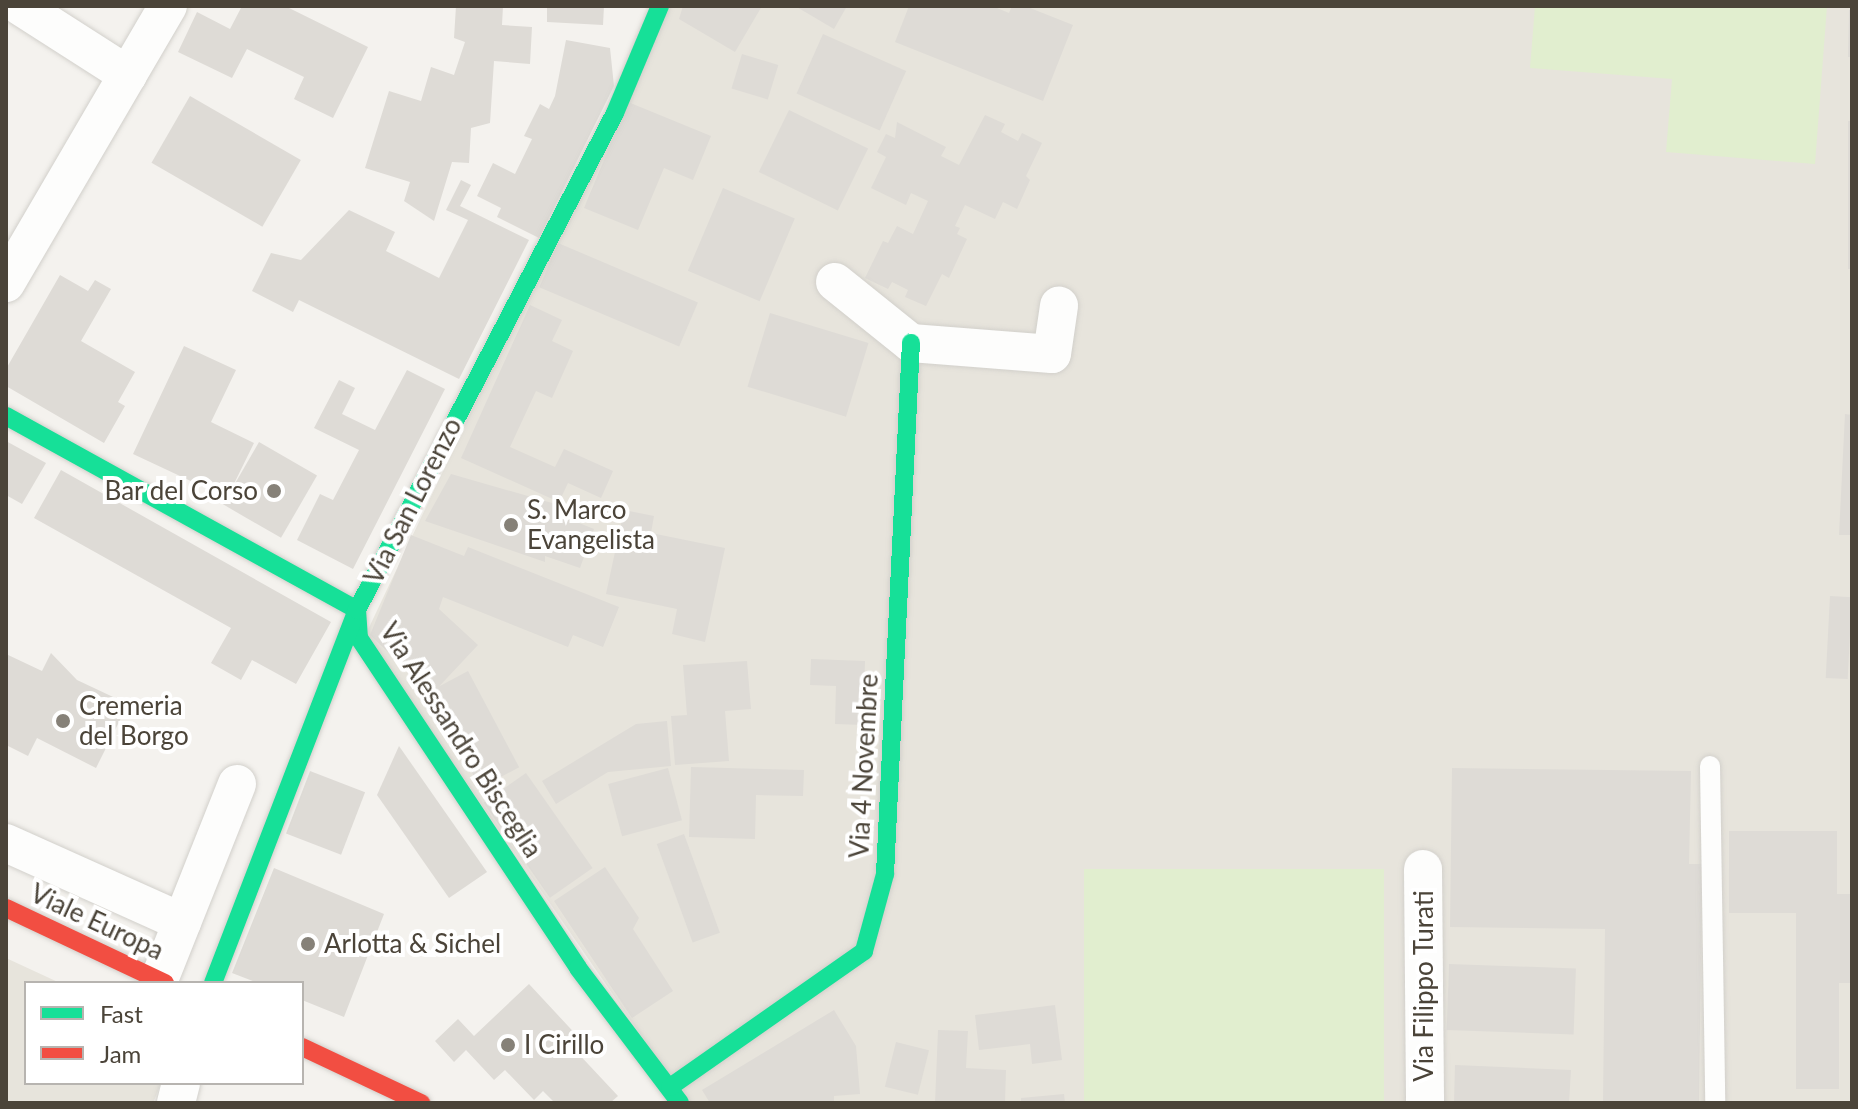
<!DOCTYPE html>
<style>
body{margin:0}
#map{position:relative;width:1858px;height:1109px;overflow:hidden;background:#f4f2ee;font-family:Lato,sans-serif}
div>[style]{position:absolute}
.residential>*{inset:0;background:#e7e4dc}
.green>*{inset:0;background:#e1eecf;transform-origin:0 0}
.building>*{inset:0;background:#dedbd6;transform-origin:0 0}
.roads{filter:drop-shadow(0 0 2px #d2d0cb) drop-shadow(0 0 2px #d2d0cb)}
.lane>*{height:20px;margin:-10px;padding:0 10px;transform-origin:10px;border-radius:10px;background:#fdfdfc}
.street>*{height:38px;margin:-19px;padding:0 19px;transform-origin:19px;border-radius:19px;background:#fdfdfc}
.fast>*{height:18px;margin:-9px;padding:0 9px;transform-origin:9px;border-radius:9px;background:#16e098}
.jam>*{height:18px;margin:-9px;padding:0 9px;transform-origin:9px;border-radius:9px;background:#f24e42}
.dots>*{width:22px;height:22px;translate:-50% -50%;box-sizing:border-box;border:4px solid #fff;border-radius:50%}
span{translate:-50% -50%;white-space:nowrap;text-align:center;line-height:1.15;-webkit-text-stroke:8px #fff;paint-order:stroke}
.poi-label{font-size:26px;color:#4b4439}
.right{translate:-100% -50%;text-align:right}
.left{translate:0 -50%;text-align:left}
.street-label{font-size:26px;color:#4b4439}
.frame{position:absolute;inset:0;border:8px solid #4b4439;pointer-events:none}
.legend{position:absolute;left:24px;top:981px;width:280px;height:104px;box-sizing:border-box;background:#fff;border:2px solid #b7b4b0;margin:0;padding:10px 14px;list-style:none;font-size:24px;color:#4b4439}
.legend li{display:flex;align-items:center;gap:16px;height:40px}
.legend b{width:40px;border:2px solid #b7b4b0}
</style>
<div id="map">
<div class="residential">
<i style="clip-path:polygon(663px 6px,1852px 6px,1852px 1103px,688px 1103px,365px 636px)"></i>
<i style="clip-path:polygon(6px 958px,60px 983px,26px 983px,26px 1083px,161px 1083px,153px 1103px,6px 1103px)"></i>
</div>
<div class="green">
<i style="clip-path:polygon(1535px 6px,1827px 6px,1815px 164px,1666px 152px,1672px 79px,1530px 68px)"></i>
<i style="left:1084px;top:869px;width:300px;height:234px"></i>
</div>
<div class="building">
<i style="clip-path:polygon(242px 6px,285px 6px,368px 47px,333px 118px,294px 99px,304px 77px,247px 49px,232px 78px,178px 52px,197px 12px,230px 29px)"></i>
<i style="clip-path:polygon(456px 6px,503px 6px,502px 25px,532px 27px,530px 64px,494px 61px,490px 123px,471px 128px,469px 163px,452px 162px,434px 221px,404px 201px,410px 182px,365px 168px,389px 91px,421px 101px,431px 67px,454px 75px,465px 42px,454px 38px)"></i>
<i style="clip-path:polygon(547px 6px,604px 6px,603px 25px,547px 22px)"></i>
<i style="clip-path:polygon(683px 6px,762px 6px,735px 52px,679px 19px)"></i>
<i style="clip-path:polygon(795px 6px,847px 6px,834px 29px)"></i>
<i style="clip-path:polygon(909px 6px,992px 6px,1009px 13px,1012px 6px,1025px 6px,1073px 25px,1043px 101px,895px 42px)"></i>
<i style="clip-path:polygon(1849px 10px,1852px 10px,1852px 57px,1848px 57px)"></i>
<i style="left:823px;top:34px;width:91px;height:65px;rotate:24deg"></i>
<i style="clip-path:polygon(566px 40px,610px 48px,614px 86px,539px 238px,497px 217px,501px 208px,477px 196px,493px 163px,515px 174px,532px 139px,524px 136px,540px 104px,549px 109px,555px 96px)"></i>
<i style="left:742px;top:54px;width:38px;height:36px;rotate:17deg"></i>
<i style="left:190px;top:96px;width:128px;height:77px;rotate:30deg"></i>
<i style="clip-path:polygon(628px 102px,711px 136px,693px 180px,664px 168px,638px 230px,584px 208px)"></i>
<i style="left:789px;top:110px;width:88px;height:69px;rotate:26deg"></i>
<i style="clip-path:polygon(985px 115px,1005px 124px,1001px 132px,1018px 141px,1022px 133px,1042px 143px,1026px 176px,1030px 180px,1017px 209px,1003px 202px,995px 219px,965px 205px,955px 226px,960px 228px,957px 234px,967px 239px,949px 278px,942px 274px,926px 306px,905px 297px,908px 290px,892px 282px,888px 289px,865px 278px,883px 241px,888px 243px,897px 226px,913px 234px,928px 201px,911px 193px,906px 205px,871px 188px,886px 157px,877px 152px,886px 134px,895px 138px,897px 122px,946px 147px,941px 156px,959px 165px)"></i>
<i style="left:1848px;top:121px;width:4px;height:148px"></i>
<i style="clip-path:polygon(461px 180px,471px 185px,460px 206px,529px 240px,459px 379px,299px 300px,293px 312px,252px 291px,271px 253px,301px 260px,349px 210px,395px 232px,386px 251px,439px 278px,468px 220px,446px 210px)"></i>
<i style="left:723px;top:188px;width:78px;height:90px;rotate:23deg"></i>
<i style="left:558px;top:243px;width:152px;height:48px;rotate:23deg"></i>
<i style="clip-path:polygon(60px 275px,88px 291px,95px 280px,111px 289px,81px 341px,135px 372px,118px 402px,125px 406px,104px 443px,6px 386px,6px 369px)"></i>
<i style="clip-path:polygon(530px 305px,562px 320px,552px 341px,573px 351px,552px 398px,536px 391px,510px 447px,555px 467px,564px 449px,613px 471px,601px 498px,568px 483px,559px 502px,461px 458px)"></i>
<i style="left:770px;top:313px;width:103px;height:77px;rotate:17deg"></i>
<i style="clip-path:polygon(184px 346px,236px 370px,211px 422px,254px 443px,227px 498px,133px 454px)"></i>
<i style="clip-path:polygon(407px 370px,445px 389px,353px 569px,297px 540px,320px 494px,333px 500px,359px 450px,314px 428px,339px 380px,355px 388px,342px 414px,375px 430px)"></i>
<i style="clip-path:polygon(1845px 414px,1852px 415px,1852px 535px,1839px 535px)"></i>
<i style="clip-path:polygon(6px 441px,46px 463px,22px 504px,6px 495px)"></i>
<i style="left:259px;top:442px;width:67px;height:72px;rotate:30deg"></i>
<i style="clip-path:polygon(61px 470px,331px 622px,296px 684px,252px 660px,241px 680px,211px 663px,231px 628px,34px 518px)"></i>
<i style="clip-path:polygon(451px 474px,559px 505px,559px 515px,594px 529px,580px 568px,545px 556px,545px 562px,425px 521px)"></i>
<i style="clip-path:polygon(624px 510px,654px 516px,651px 533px,725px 548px,705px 642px,672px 634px,677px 609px,606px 594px)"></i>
<i style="clip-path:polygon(411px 535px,464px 556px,468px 547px,619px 607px,603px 647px,573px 635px,568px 647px,443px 597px,439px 609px,478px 645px,432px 694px,370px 635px)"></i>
<i style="left:1830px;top:596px;width:22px;height:82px;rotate:3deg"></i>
<i style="clip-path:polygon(51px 653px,77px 680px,128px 704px,96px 768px,37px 738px,28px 756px,6px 745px,6px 654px,42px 671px)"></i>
<i style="clip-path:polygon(811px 659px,865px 661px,863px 725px,835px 724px,836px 686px,810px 685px)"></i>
<i style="clip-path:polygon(747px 661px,751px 709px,725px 711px,729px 761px,675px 765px,671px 716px,687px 715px,683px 665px)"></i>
<i style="left:468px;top:671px;width:109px;height:44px;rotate:62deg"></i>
<i style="clip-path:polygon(667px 721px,671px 766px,608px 772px,556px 804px,542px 781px,636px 724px)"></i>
<i style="clip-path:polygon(399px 746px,487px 872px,449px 898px,377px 795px)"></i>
<i style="clip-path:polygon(691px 767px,804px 770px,803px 796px,756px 795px,755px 839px,689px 837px)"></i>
<i style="left:668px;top:768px;width:54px;height:62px;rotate:75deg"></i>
<i style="clip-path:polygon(1452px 768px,1691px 771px,1689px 864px,1702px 864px,1699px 1103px,1603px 1103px,1605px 929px,1450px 927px)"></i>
<i style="left:310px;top:771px;width:59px;height:67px;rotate:21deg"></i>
<i style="left:526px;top:773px;width:116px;height:52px;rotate:55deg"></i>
<i style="clip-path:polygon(1729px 831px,1837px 831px,1837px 894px,1852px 894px,1852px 983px,1839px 983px,1839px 1089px,1796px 1089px,1796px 913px,1729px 913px)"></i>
<i style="left:684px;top:834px;width:105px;height:29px;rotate:70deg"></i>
<i style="clip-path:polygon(605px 867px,639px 918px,633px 929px,673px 991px,632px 1018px,554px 901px)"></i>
<i style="clip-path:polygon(274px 868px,384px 914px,344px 1017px,302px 1000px,302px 983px,258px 983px,232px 973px)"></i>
<i style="left:1449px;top:964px;width:127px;height:66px;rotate:2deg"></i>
<i style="clip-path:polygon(529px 984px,582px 1041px,574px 1049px,618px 1096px,610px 1103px,555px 1103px,543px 1091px,534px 1100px,505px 1070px,494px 1080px,466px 1050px,454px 1062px,435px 1041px,458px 1019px,474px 1036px)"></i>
<i style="clip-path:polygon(1055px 1005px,1062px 1060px,1032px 1064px,1030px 1044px,979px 1050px,975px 1015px)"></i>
<i style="clip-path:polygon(834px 1010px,856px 1046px,860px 1094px,834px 1096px,834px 1103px,710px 1103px,702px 1090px)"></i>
<i style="clip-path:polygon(938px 1030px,968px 1031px,966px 1068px,1006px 1070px,1005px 1103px,935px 1103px)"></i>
<i style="left:896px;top:1042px;width:34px;height:46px;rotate:14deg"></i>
<i style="clip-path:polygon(1455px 1065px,1571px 1070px,1569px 1103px,1454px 1103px)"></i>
<i style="clip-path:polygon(1064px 1094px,1065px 1103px,1021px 1103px,1021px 1098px)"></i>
</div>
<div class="roads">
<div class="lane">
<i style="left:1710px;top:766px;width:337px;rotate:89.1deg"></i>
</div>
<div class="street">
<i style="left:20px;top:6px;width:128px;rotate:32.6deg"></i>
<i style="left:835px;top:282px;width:97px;rotate:38.8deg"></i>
<i style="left:911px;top:343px;width:141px;rotate:4.5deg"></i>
<i style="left:1052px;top:354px;width:49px;rotate:-81.7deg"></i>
<i style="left:6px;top:283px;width:321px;rotate:-59.7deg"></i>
<i style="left:6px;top:843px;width:193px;rotate:24.2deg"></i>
<i style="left:1423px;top:869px;width:234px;rotate:89.5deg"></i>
<i style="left:159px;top:980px;width:211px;rotate:-68.3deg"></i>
<i style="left:176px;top:1103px;width:21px;rotate:-76deg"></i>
</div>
<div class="fast">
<i style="left:6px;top:416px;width:401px;rotate:28.9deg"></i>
<i style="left:357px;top:610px;width:28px;rotate:86deg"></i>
<i style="left:359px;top:638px;width:396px;rotate:56.4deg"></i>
<i style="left:578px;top:968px;width:169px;rotate:52.9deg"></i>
<i style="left:213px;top:983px;width:400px;rotate:-68.9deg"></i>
<i style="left:357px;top:610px;width:560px;rotate:-62.57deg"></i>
<i style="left:615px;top:113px;width:116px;rotate:-67.2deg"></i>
<i style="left:670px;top:1087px;width:237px;rotate:-35deg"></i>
<i style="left:864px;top:951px;width:80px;rotate:-74.7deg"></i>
<i style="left:885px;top:874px;width:532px;rotate:-87.2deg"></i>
</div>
<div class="jam">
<i style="left:6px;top:908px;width:176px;rotate:25.3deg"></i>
<i style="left:302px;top:1047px;width:132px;rotate:25.2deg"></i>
</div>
</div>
<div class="dots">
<i style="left:274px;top:491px;background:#868178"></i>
<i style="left:511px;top:525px;background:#868178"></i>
<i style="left:63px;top:721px;background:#868178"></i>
<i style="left:308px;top:944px;background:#868178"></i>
<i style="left:508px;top:1045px;background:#868178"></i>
</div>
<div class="poi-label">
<span class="right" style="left:258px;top:491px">Bar del Corso</span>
<span class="left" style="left:527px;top:525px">S. Marco<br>Evangelista</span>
<span class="left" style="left:79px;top:721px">Cremeria<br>del Borgo</span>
<span class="left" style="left:324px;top:944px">Arlotta &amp; Sichel</span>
<span class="left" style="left:524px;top:1045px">I Cirillo</span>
</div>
<div class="street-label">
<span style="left:413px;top:501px;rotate:-63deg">Via San Lorenzo</span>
<span style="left:461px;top:740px;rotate:57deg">Via Alessandro Bisceglia</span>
<span style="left:864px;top:766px;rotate:-87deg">Via 4 Novembre</span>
<span style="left:97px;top:922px;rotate:25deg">Viale Europa</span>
<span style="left:1424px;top:986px;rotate:-90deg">Via Filippo Turati</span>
</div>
<div class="frame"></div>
<ul class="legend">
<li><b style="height:10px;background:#16e098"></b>Fast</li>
<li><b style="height:10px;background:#f24e42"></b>Jam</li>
</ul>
</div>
